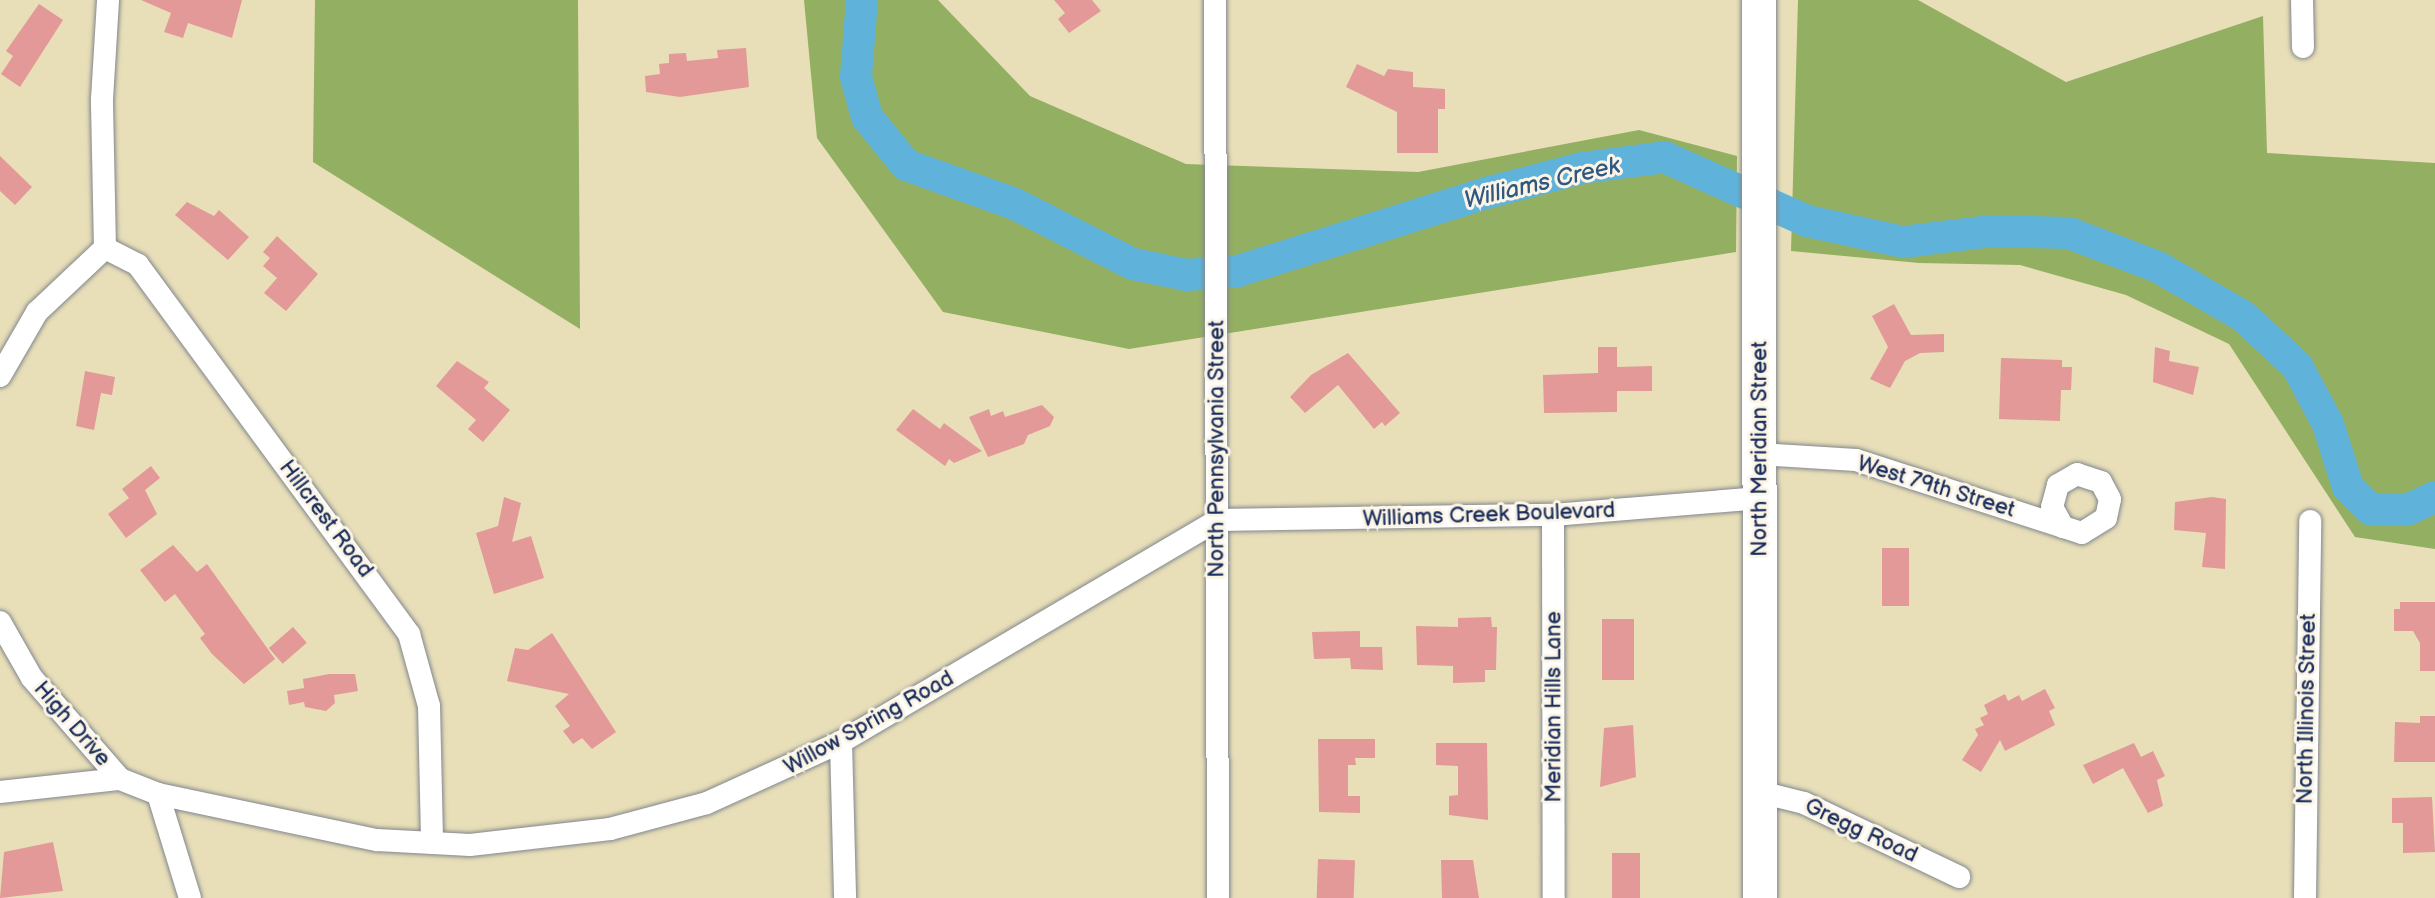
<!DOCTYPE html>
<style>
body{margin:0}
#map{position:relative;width:2435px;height:898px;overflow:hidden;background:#e8dfb9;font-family:"Balsamiq Sans",sans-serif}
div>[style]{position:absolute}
.forest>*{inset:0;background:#93af61}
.river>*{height:32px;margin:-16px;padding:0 16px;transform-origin:16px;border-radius:16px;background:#5fb3db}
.building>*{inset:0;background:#e29997;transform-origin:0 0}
.roads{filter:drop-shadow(0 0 2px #82878c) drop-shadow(0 0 2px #82878c)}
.street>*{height:22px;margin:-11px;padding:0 11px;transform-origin:11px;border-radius:11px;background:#fff}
.primary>*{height:34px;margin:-17px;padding:0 17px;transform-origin:17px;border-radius:17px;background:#fff}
span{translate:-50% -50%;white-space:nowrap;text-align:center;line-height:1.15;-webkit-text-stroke:6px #fcf5e5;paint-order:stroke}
.street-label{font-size:22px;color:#1b2f5e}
.water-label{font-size:24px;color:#2f5784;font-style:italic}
</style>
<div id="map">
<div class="forest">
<i style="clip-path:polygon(315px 0,578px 0,580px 329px,313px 162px)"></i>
<i style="clip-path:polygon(804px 0,938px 0,1030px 96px,1186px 164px,1418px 172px,1639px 130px,1737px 156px,1736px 252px,1129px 349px,943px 312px,817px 138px)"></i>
<i style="clip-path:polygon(1798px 0,1918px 0,2066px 82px,2263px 16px,2267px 153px,2435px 163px,2435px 549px,2355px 537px,2229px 344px,2126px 295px,2020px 265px,1919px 263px,1791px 251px)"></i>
</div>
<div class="river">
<i style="left:862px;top:0;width:77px;rotate:94.5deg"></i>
<i style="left:856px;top:77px;width:41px;rotate:74.6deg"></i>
<i style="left:867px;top:117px;width:62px;rotate:50.9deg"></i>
<i style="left:906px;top:165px;width:116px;rotate:19.7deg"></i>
<i style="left:1015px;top:204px;width:132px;rotate:27deg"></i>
<i style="left:1133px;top:264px;width:55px;rotate:11.5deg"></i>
<i style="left:1187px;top:275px;width:51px;rotate:-4.5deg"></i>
<i style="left:1238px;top:271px;width:268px;rotate:-17.4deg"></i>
<i style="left:1494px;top:191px;width:91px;rotate:-14.6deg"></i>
<i style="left:1582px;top:168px;width:83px;rotate:-7.6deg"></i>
<i style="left:1664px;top:157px;width:157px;rotate:24.1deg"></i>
<i style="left:1807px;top:221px;width:98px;rotate:12.3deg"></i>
<i style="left:1903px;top:242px;width:89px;rotate:-7.1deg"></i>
<i style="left:1991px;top:231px;width:78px;rotate:1.5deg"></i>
<i style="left:2069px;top:233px;width:95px;rotate:20.9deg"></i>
<i style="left:2158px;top:267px;width:98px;rotate:30deg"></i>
<i style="left:2243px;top:316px;width:74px;rotate:42.8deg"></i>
<i style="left:2297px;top:366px;width:66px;rotate:61.9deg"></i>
<i style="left:2328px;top:424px;width:66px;rotate:72.4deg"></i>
<i style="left:2348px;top:487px;width:31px;rotate:45deg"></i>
<i style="left:2370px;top:509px;width:39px"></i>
<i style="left:2409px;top:509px;width:29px;rotate:-25deg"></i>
</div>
<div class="building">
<i style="clip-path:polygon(141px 0,242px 0,232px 38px,188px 23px,183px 38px,164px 32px,171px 13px)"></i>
<i style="clip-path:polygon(1054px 0,1092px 0,1101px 11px,1069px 33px,1058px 19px,1065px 13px)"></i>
<i style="clip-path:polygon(39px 4px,63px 20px,20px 87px,1px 74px,13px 56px,6px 51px)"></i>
<i style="clip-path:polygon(746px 48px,749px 87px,680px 97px,646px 92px,645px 76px,660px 74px,659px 64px,669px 63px,669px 54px,686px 53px,687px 61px,718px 58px,717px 50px)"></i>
<i style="clip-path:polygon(1357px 64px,1384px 76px,1388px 69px,1413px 72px,1413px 87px,1445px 89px,1445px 109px,1438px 109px,1438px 153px,1397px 153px,1397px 112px,1346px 87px)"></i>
<i style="clip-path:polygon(0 156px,32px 187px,15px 205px,0 191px)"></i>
<i style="clip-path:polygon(187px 202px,214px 216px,219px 210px,249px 237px,228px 260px,175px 215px)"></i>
<i style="clip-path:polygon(277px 236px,318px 274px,286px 311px,264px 293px,277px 278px,263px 266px,270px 258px,263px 252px)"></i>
<i style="clip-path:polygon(1894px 304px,1911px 335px,1944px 334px,1944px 352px,1920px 353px,1905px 361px,1890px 388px,1870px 379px,1888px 347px,1872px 316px)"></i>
<i style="clip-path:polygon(1598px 347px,1617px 347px,1617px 367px,1652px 366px,1652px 391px,1617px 391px,1617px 412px,1544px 413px,1543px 375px,1598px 373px)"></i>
<i style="clip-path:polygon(2155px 347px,2170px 351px,2169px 361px,2199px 367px,2193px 395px,2153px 382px)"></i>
<i style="clip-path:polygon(1348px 353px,1400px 413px,1385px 426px,1382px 422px,1374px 429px,1338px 385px,1305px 413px,1290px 397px,1311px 375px)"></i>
<i style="clip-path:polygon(2001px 358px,2062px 360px,2062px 367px,2072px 367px,2071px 390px,2061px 390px,2060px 421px,1999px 419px)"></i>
<i style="clip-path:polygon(457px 361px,489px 382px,484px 388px,510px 410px,483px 442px,468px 429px,476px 420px,436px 386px)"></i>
<i style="clip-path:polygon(85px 371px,115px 377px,112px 395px,101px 393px,94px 430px,76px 426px)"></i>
<i style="clip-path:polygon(1042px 405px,1054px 417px,1050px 426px,1028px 435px,1024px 444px,988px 457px,969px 417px,989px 409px,991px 416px,1003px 411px,1005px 417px)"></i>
<i style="clip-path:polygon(913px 409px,940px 429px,944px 423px,982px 451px,954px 463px,949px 459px,945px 466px,896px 430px)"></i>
<i style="clip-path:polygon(151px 466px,160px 478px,145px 490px,157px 514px,126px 538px,108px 514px,129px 498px,122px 489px)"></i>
<i style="clip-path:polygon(504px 497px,521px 503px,512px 542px,531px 536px,544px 578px,494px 594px,476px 533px,498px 526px)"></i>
<i style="clip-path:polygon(2212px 497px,2226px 499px,2225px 569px,2202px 567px,2206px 533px,2174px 530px,2175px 502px)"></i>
<i style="clip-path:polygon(173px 545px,197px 572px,207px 564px,275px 659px,244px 684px,212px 654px,200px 638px,205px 634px,175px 594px,165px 602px,140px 570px)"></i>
<i style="left:1882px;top:548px;width:27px;height:58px"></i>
<i style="clip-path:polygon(2400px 602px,2435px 602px,2435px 671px,2420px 671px,2420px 643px,2413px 631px,2394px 631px,2394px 609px,2400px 609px)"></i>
<i style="clip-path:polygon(1491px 617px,1492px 627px,1497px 627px,1496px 670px,1485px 670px,1485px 682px,1453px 683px,1453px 666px,1417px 665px,1416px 626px,1458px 627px,1458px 618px)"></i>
<i style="left:1602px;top:619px;width:32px;height:61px"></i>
<i style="left:293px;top:627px;width:21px;height:32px;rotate:49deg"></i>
<i style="clip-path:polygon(1360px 631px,1360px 647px,1382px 647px,1383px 670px,1351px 669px,1350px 658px,1314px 659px,1312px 632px)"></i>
<i style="clip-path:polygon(552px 633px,616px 732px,592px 749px,582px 738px,573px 744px,563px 731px,570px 726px,555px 706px,569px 694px,507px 681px,515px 648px,528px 650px)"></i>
<i style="clip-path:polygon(329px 674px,355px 674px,358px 691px,334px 695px,335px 703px,326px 711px,305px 707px,304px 702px,289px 705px,287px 691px,304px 688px,303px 679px)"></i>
<i style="clip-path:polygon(2045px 689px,2055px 708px,2049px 711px,2055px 725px,2005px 751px,2000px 740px,1981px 772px,1962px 760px,1978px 735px,1975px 729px,1984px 725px,1980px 718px,1988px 714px,1984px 705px,2005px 694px,2008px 701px,2019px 695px,2022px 701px)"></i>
<i style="clip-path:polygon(2420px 716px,2435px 716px,2435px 762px,2394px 762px,2395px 722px,2420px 723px)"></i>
<i style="clip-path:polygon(1633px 725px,1636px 777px,1600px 787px,1604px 728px)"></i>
<i style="clip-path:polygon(1318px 739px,1375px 739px,1375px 758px,1355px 758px,1356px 765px,1348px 765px,1348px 796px,1360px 796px,1360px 813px,1319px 812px)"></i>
<i style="clip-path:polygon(1436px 743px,1487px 743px,1488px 820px,1449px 815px,1449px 796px,1458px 795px,1458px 766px,1436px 765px)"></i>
<i style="clip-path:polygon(2134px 743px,2141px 757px,2153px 751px,2165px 776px,2157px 780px,2163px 806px,2148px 813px,2123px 768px,2093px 784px,2083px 765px)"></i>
<i style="clip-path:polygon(2432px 797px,2435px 852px,2403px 853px,2403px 823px,2392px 823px,2392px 798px)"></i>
<i style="clip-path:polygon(53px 842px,63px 891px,0 898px,4px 852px)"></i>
<i style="left:1612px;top:853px;width:28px;height:45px"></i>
<i style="left:1318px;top:859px;width:37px;height:39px;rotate:2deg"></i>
<i style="clip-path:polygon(1441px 860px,1473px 860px,1479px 898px,1442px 898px)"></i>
</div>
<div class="roads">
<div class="street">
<i style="left:1215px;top:0;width:898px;rotate:89.81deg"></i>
<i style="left:2302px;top:0;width:47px;rotate:88.8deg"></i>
<i style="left:105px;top:248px;width:37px;rotate:27deg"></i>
<i style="left:138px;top:265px;width:458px;rotate:53.7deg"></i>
<i style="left:409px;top:634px;width:75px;rotate:74.5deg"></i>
<i style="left:429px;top:706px;width:137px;rotate:88.7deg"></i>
<i style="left:105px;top:248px;width:149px;rotate:-91.2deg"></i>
<i style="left:102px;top:99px;width:99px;rotate:-86.5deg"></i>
<i style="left:0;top:376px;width:74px;rotate:-60deg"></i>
<i style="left:37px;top:312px;width:93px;rotate:-43.3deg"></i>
<i style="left:1759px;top:454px;width:97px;rotate:3.5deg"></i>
<i style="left:1856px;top:460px;width:237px;rotate:17.9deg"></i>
<i style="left:2082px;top:533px;width:28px;rotate:-32deg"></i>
<i style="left:2106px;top:518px;width:19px;rotate:-78deg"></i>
<i style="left:2110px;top:499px;width:19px;rotate:-118deg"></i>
<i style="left:2101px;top:482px;width:25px;rotate:-162deg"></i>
<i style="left:2077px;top:474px;width:22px;rotate:150deg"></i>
<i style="left:2058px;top:485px;width:23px;rotate:105deg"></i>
<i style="left:2052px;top:507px;width:23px;rotate:61deg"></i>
<i style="left:1553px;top:515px;width:383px;rotate:89.9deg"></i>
<i style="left:0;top:622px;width:64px;rotate:60.3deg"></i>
<i style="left:32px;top:678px;width:134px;rotate:48.9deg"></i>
<i style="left:120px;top:779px;width:41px;rotate:21.5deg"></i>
<i style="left:158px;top:794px;width:109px;rotate:72.9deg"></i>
<i style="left:841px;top:742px;width:156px;rotate:88.5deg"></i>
<i style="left:0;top:792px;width:121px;rotate:-6.2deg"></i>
<i style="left:1760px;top:792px;width:45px;rotate:14deg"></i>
<i style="left:1804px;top:803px;width:172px;rotate:25.5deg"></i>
<i style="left:158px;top:794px;width:224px;rotate:11.9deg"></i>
<i style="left:377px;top:840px;width:93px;rotate:3.1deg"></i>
<i style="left:470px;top:845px;width:141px;rotate:-6.5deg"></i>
<i style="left:610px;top:829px;width:100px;rotate:-15deg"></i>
<i style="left:707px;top:803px;width:147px;rotate:-24.5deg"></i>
<i style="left:841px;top:742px;width:438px;rotate:-30.5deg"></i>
<i style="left:1218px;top:520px;width:335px;rotate:-0.9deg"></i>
<i style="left:1553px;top:515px;width:208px;rotate:-4.7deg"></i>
<i style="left:2305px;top:898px;width:377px;rotate:-89.2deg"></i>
</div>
<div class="primary">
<i style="left:1759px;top:0;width:898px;rotate:89.94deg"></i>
</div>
</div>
<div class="street-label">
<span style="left:1217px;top:449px;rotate:-90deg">North Pennsylvania Street</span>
<span style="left:1760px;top:449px;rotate:-90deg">North Meridian Street</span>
<span style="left:1936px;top:487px;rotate:17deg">West 79th Street</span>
<span style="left:1489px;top:515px;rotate:-2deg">Williams Creek Boulevard</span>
<span style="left:326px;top:519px;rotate:53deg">Hillcrest Road</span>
<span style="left:1554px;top:707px;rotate:-90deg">Meridian Hills Lane</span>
<span style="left:2307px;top:709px;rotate:-89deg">North Illinois Street</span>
<span style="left:869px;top:723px;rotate:-29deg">Willow Spring Road</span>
<span style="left:72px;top:724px;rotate:49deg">High Drive</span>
<span style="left:1861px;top:831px;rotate:25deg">Gregg Road</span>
</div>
<div class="water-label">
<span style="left:1542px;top:183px;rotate:-13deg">Williams Creek</span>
</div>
</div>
